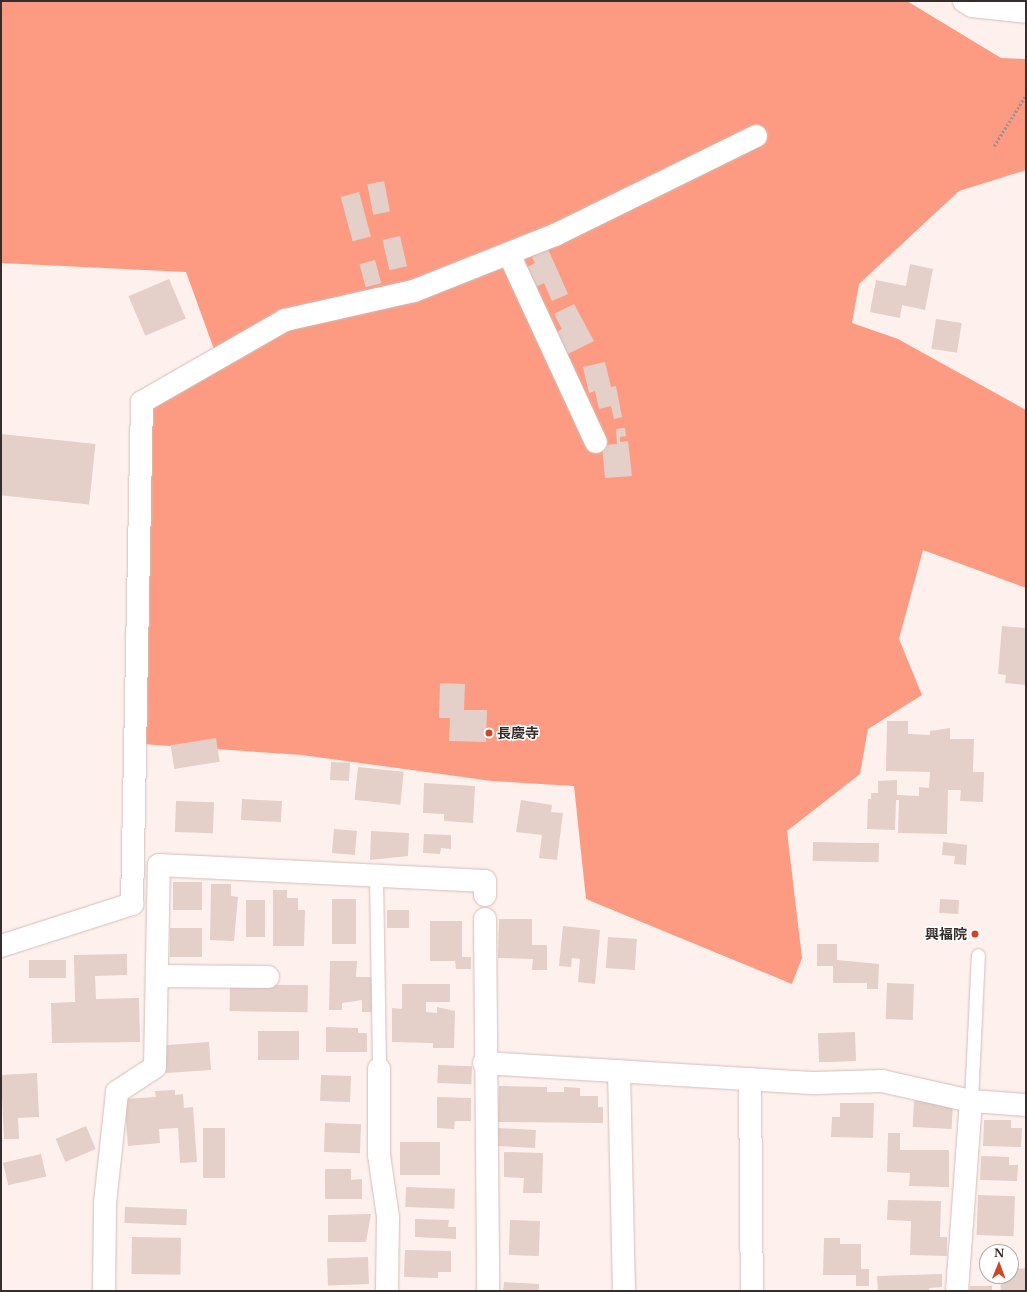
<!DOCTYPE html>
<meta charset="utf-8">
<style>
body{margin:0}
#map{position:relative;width:1027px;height:1292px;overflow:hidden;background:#fef1ed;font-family:"Libre Baskerville","Noto Sans JP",serif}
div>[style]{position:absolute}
.forest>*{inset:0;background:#fc9b82}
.building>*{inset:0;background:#e4cfc9;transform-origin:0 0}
.path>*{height:2.5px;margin-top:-1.25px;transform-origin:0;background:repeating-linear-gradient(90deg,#9b918e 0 2px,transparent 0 4px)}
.roads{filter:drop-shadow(0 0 1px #d3beb8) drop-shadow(0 0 1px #d3beb8)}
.lane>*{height:13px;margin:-6.5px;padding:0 6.5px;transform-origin:6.5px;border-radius:6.5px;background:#fff}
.street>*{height:22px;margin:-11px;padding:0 11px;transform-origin:11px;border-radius:11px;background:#fff}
.dots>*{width:11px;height:11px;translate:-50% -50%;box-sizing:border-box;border:2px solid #fff;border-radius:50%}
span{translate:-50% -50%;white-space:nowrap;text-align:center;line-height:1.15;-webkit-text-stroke:3px #fff;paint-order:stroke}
.poi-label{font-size:14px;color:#362e2c;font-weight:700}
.left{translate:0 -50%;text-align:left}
.right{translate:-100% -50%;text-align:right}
.frame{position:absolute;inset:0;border:2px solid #362e2c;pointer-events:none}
.north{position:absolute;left:979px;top:1244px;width:40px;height:40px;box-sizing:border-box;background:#fff;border:1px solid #afabab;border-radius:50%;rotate:1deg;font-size:11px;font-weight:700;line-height:16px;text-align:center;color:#362e2c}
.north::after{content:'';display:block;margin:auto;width:14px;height:18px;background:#cf4623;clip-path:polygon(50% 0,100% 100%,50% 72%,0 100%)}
</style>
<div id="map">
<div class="forest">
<i style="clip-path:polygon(1px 1px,907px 1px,1001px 58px,1026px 59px,1026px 170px,959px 191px,859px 284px,852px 323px,898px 339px,1026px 410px,1026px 588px,923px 550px,899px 639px,922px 695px,868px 729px,860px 774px,787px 831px,802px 958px,792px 984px,586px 899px,574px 786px,492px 781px,302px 755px,141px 744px,147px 411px,219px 363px,186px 272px,1px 263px)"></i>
</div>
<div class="building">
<i style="left:384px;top:181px;width:31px;height:17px;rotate:79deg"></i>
<i style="left:359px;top:192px;width:46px;height:19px;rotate:75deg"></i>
<i style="left:400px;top:236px;width:31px;height:18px;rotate:77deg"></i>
<i style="clip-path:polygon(548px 249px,568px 294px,552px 301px,544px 283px,536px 287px,527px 267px,535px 263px,532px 257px)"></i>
<i style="left:375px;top:260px;width:24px;height:16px;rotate:75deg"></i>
<i style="clip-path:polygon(910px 264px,933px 269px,925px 310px,902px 305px,900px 318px,870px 312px,876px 280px,906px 286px)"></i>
<i style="left:169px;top:279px;width:43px;height:44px;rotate:67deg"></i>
<i style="clip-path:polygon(574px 304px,594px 341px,568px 354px,557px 332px,562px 329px,554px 314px)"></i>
<i style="left:936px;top:319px;width:26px;height:30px;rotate:9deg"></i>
<i style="clip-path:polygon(605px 362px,611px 387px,616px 386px,622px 417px,614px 419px,611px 406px,599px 409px,595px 391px,589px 393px,583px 367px)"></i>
<i style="clip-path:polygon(625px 428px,626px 436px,620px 437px,620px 442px,628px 441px,632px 476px,605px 478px,602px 445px,617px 444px,616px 429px)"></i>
<i style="left:1px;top:434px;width:95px;height:61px;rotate:6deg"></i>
<i style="clip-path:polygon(1002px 626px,1026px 628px,1026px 685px,1005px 683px,1006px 675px,998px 674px)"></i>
<i style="clip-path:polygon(440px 683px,465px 684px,464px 710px,487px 710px,486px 742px,449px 741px,450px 718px,439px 718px)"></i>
<i style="clip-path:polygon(887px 721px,908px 721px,908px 734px,930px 735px,930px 731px,950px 728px,950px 739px,974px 739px,973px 772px,984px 772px,983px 802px,960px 801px,961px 790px,948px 790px,947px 834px,898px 833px,899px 800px,896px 800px,895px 830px,867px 829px,868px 799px,871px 799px,871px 793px,878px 793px,878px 781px,897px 780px,897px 795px,919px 796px,919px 787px,929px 788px,930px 772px,886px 771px)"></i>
<i style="left:216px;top:738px;width:24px;height:46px;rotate:81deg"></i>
<i style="left:331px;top:762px;width:19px;height:18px;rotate:3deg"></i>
<i style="left:358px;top:767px;width:46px;height:33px;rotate:6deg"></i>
<i style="clip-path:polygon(424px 783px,475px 786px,473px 823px,444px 821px,444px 814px,423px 813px)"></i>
<i style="left:242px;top:799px;width:40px;height:21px;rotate:3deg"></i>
<i style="clip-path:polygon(521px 800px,552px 805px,551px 812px,563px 813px,557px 860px,539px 858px,542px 835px,516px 832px)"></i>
<i style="left:176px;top:801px;width:38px;height:31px;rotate:2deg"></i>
<i style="left:334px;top:829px;width:23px;height:24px;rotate:5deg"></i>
<i style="clip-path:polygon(371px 831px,409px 833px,408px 856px,370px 860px)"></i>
<i style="clip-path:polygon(424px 834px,451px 835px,451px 849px,441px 848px,440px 854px,423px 853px)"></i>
<i style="left:813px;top:842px;width:66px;height:19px;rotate:1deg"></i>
<i style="clip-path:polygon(943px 842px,967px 845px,966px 865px,954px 864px,955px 856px,942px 855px)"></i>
<i style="left:173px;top:882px;width:29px;height:28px"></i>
<i style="clip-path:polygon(211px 884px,231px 884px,231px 896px,238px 897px,234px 941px,210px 940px)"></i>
<i style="clip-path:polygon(273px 890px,287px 890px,287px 898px,298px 898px,298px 910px,305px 910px,304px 946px,273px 946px)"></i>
<i style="left:332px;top:899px;width:24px;height:45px"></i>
<i style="left:940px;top:899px;width:19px;height:14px;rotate:3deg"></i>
<i style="left:246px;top:900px;width:19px;height:37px"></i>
<i style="left:387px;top:910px;width:22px;height:18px"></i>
<i style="clip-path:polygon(499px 919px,532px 919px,532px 945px,547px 945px,547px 970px,532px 970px,533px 959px,498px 958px)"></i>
<i style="clip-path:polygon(430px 921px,462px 921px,462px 957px,471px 957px,471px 969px,456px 969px,455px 961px,430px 961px)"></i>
<i style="clip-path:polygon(563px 926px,600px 930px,595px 984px,578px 982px,580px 959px,572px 958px,571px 967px,559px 966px)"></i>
<i style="left:170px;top:928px;width:32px;height:29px"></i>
<i style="left:608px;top:937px;width:29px;height:31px;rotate:4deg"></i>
<i style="clip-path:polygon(817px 944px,837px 944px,837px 960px,879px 964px,878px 989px,867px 989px,867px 983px,833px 983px,833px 966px,817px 966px)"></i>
<i style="clip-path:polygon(127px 954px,127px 975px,95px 976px,96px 999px,139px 998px,140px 1042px,52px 1043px,51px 1003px,75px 1002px,74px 955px)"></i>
<i style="left:29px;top:960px;width:37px;height:18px"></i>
<i style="clip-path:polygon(330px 961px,357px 961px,356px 977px,373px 977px,373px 1012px,362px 1012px,362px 1000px,342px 1003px,342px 1010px,329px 1010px)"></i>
<i style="left:887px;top:983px;width:27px;height:36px;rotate:2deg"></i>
<i style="left:230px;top:984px;width:78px;height:27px;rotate:1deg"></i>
<i style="clip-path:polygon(402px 984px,450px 984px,450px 1002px,426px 1002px,426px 1012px,437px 1013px,437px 1007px,455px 1011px,454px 1048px,433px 1048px,433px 1043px,392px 1042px,392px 1008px,402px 1009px)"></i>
<i style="clip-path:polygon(326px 1027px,358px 1028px,358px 1033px,367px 1033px,367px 1052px,326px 1052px)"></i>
<i style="left:258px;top:1031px;width:41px;height:29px"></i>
<i style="left:855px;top:1032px;width:29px;height:37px;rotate:88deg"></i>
<i style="left:209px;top:1042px;width:28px;height:45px;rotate:86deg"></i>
<i style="left:438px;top:1065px;width:34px;height:18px;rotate:2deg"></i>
<i style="clip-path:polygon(37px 1073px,39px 1117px,18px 1118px,19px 1139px,4px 1139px,1px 1075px)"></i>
<i style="left:321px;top:1075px;width:30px;height:26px;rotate:2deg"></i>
<i style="clip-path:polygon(499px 1086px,547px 1087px,547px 1092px,564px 1092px,564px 1087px,580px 1088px,580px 1096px,598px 1096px,598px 1107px,603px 1107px,603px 1123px,498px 1122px)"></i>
<i style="clip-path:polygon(175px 1090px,175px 1095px,183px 1094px,184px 1108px,193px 1107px,197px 1162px,180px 1163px,178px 1128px,159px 1129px,160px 1143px,128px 1146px,124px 1099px,156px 1097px,155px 1091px)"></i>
<i style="clip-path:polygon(437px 1097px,471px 1098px,471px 1121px,455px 1121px,454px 1129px,437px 1128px)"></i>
<i style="left:914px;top:1101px;width:39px;height:26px;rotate:3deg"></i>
<i style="clip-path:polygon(840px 1103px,874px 1103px,873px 1138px,831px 1137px,832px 1117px,840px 1117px)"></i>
<i style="clip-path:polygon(984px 1120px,1011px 1120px,1011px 1128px,1022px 1128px,1021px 1147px,983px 1146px)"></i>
<i style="left:325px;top:1123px;width:36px;height:29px;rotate:2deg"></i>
<i style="left:86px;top:1126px;width:25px;height:33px;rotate:67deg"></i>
<i style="left:203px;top:1128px;width:22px;height:50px"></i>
<i style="left:498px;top:1128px;width:38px;height:18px;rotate:3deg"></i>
<i style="clip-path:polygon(888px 1133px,900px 1133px,900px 1150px,949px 1150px,949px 1187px,909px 1186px,910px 1173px,887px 1172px)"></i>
<i style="left:400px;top:1142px;width:40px;height:33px"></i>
<i style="clip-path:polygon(504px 1152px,543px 1153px,542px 1193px,523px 1193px,524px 1178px,504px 1177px)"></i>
<i style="left:41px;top:1154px;width:23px;height:39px;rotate:77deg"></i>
<i style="clip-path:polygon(981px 1156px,1009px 1157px,1009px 1165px,1018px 1165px,1017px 1181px,980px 1180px)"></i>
<i style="clip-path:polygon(325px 1169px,351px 1169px,351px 1180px,362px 1179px,362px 1199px,325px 1199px)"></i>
<i style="left:406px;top:1187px;width:49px;height:20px;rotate:2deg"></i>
<i style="left:978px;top:1195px;width:37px;height:40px;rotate:2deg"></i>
<i style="clip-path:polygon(888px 1200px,941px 1201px,940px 1237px,947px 1237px,947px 1256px,910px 1255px,911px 1221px,887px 1220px)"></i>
<i style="left:125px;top:1207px;width:62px;height:16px;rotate:2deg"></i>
<i style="clip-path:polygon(371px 1214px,366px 1242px,328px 1242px,328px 1215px)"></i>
<i style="clip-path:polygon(415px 1219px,449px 1220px,448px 1227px,456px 1227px,456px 1239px,415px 1237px)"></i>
<i style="left:510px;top:1220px;width:30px;height:35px;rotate:2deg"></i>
<i style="left:132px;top:1237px;width:49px;height:37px;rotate:1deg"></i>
<i style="clip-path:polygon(824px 1238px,840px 1238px,840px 1244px,861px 1244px,861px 1269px,869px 1269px,869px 1286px,856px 1286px,856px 1275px,823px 1275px)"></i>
<i style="clip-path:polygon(405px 1250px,451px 1251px,451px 1272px,438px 1272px,438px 1278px,404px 1277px)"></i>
<i style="left:368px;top:1257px;width:27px;height:41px;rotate:88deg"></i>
<i style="clip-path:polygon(1026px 1268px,1026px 1291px,1001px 1291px,1000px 1276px,1011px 1276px,1011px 1270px)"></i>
<i style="clip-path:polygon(942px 1274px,942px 1287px,929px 1288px,929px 1291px,878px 1291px,877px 1276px)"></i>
<i style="clip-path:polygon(504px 1282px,539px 1284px,539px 1291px,503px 1291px)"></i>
<i style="left:970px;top:1286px;width:22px;height:5px"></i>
</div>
<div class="path">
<i style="left:994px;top:146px;width:60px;rotate:-57.9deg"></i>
</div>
<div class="roads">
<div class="lane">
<i style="left:376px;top:876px;width:193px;rotate:89.1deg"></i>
<i style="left:971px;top:1101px;width:146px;rotate:-87.3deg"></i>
</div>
<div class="street">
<i style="left:964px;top:1px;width:9px;rotate:32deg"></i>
<i style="left:972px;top:6px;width:54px;rotate:6.3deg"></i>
<i style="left:509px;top:254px;width:207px;rotate:65.2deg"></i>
<i style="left:485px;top:919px;width:372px;rotate:89.5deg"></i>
<i style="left:1px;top:946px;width:138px;rotate:-17.8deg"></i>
<i style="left:132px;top:904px;width:502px;rotate:-88.86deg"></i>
<i style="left:142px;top:402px;width:165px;rotate:-29.8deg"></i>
<i style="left:285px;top:320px;width:132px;rotate:-12.7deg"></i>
<i style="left:414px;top:291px;width:152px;rotate:-21.7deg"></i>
<i style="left:555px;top:235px;width:224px;rotate:-26.2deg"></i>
<i style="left:158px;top:976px;width:110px;rotate:0.5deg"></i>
<i style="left:484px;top:1063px;width:332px;rotate:3.5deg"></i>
<i style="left:815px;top:1083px;width:67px;rotate:-1.7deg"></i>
<i style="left:882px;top:1081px;width:91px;rotate:12.7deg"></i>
<i style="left:971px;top:1101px;width:55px;rotate:4.2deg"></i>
<i style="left:379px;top:1069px;width:86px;rotate:90deg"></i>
<i style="left:379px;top:1155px;width:63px;rotate:81.7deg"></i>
<i style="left:388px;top:1217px;width:74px;rotate:90.8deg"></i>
<i style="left:619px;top:1071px;width:220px;rotate:88.7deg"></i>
<i style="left:750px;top:1079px;width:212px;rotate:89.5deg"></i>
<i style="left:104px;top:1291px;width:88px;rotate:-89.3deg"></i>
<i style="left:105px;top:1203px;width:112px;rotate:-83.8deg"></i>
<i style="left:117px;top:1092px;width:45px;rotate:-33.3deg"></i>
<i style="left:155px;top:1067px;width:202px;rotate:-88.9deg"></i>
<i style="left:159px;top:865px;width:326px;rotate:2.8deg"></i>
<i style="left:485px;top:881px;width:14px;rotate:90deg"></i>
<i style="left:957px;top:1291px;width:191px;rotate:-85.8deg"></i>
</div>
</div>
<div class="dots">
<i style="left:489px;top:733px;background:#cf4623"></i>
<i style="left:975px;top:934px;background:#cf4623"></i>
</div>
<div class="poi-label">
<span class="left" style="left:497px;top:733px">長慶寺</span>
<span class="right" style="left:967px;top:934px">興福院</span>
</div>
<div class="frame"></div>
<div class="north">N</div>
</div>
